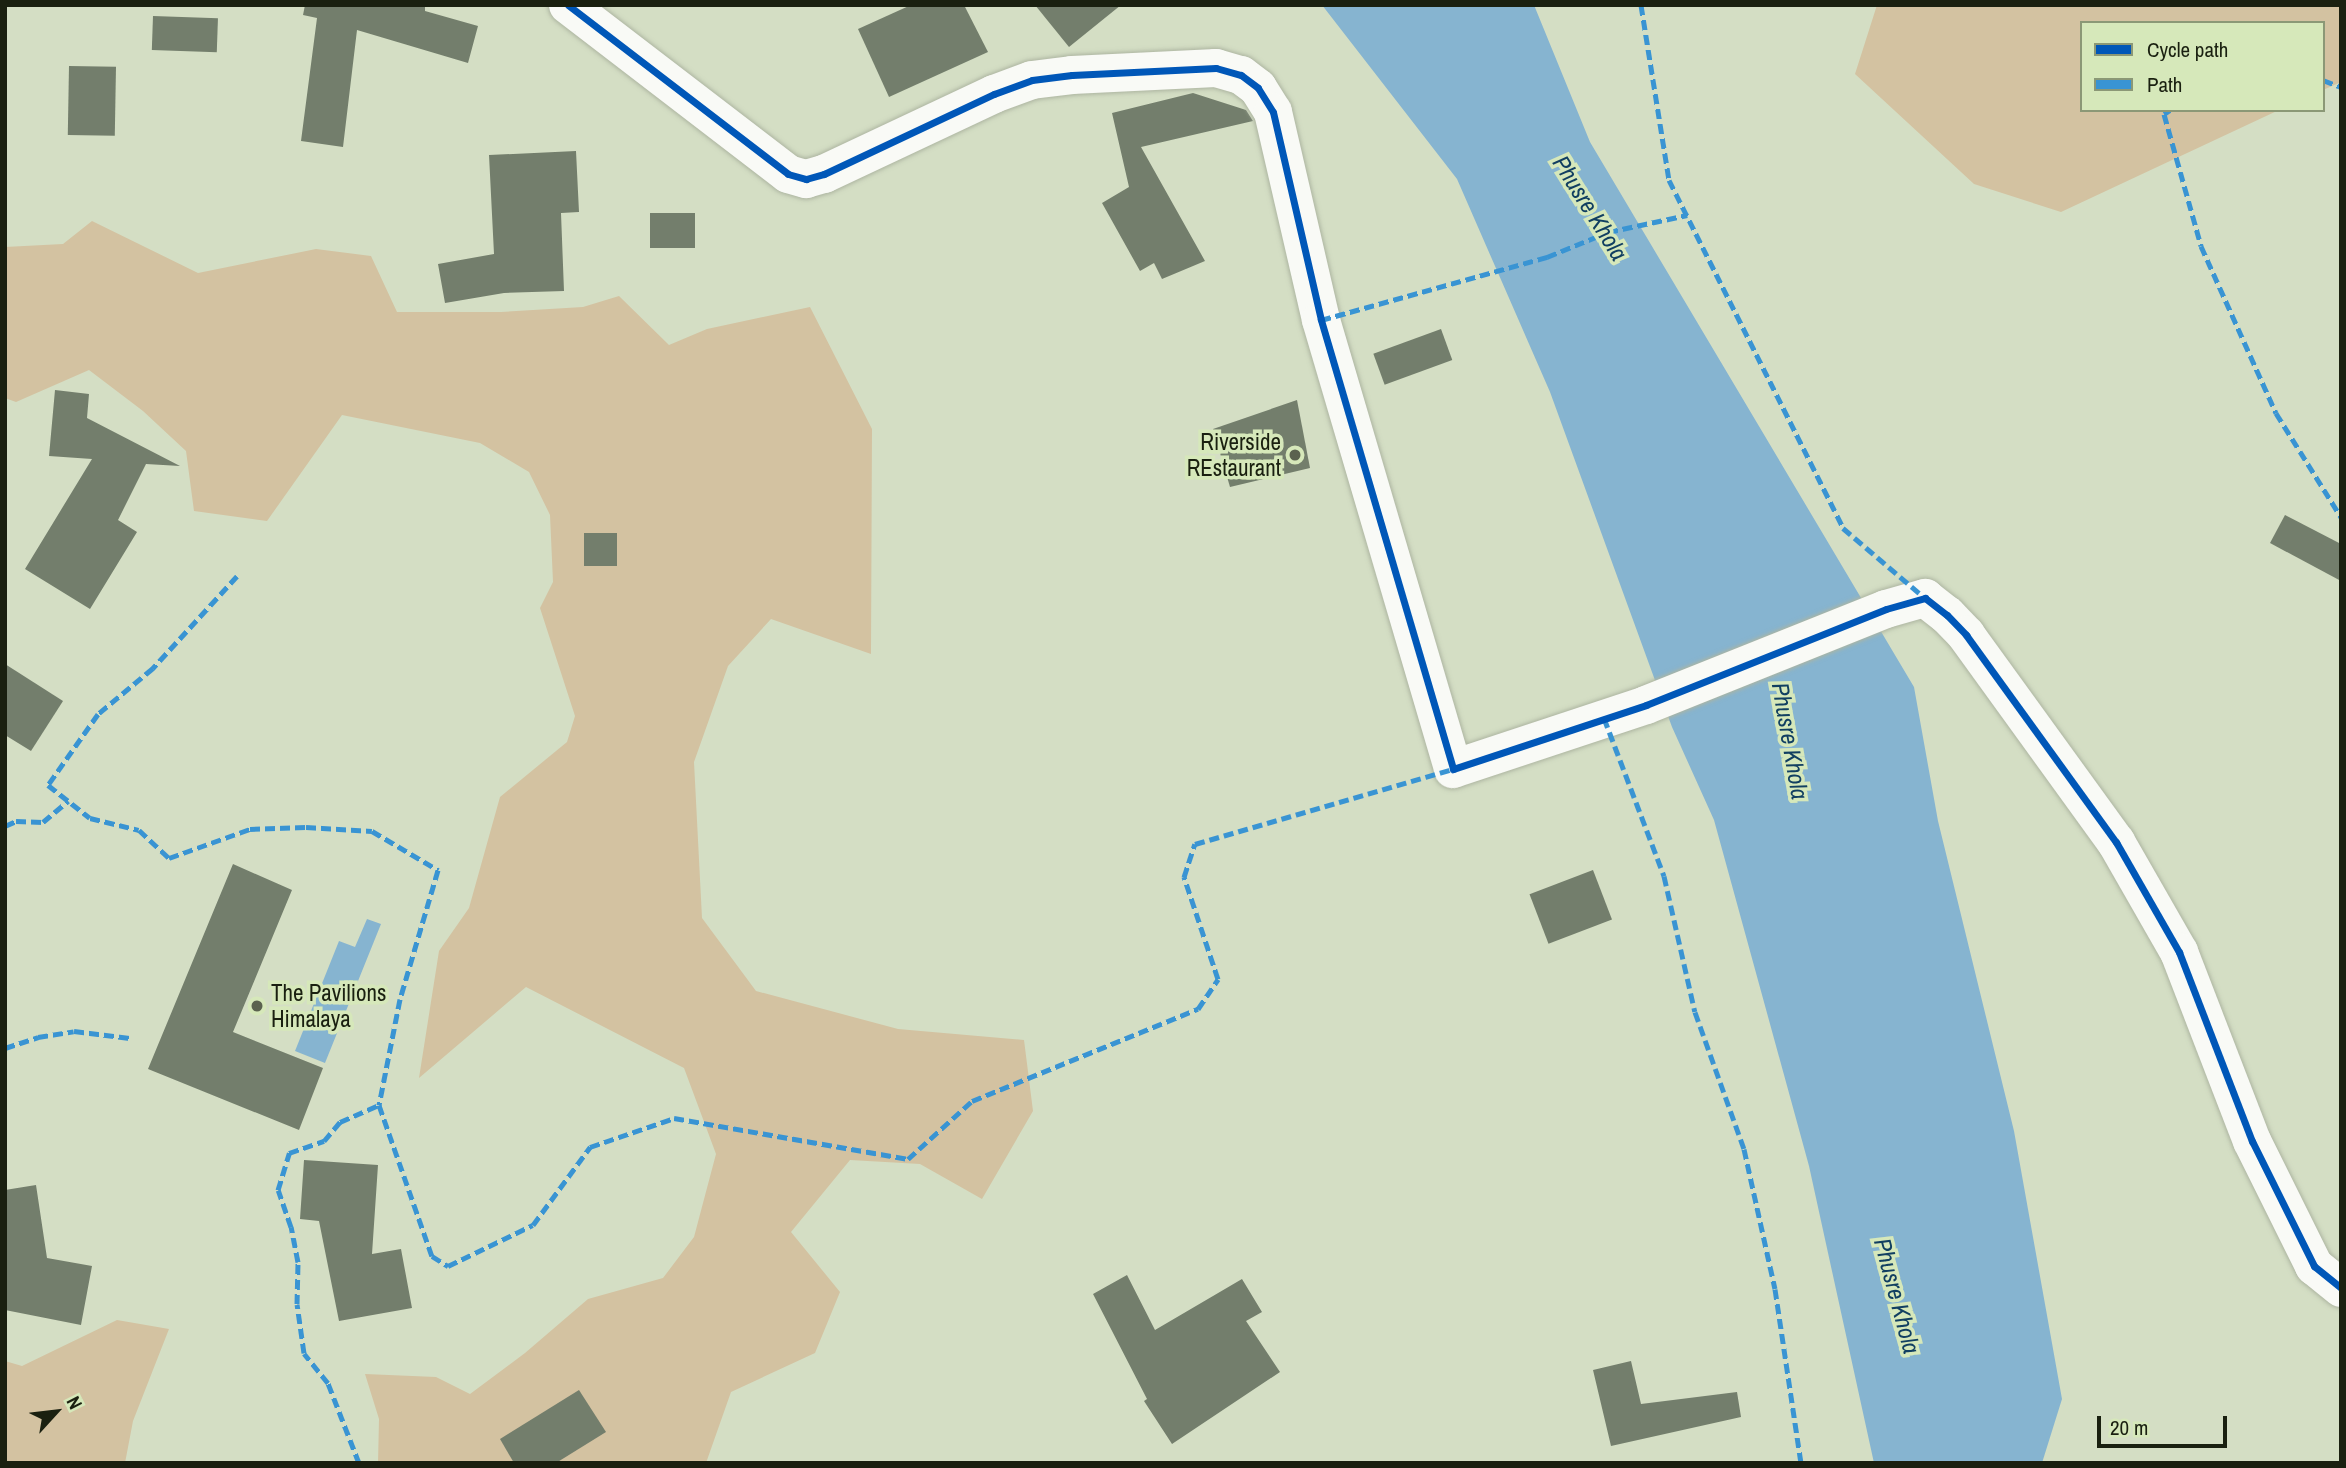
<!DOCTYPE html>
<style>
body{margin:0}
#map{position:relative;width:2346px;height:1468px;overflow:hidden;background:#d4dec4;font-family:"Archivo Narrow",sans-serif}
div>[style]{position:absolute}
.green>*{inset:0;background:#d3c2a1}
.water>*{inset:0;background:#86b4d0}
.building>*{inset:0;background:#737e6c;transform-origin:0 0}
.roads{filter:drop-shadow(0 0 2px #adb5a1) drop-shadow(0 0 2px #adb5a1)}
.street>*{height:38px;margin:-19px;padding:0 19px;transform-origin:19px;border-radius:19px;background:#f9faf6}
.quiet>*{height:5px;margin-top:-2.5px;transform-origin:0;background:repeating-linear-gradient(90deg,#3994d3 0 10px,transparent 0 15px)}
.cycleway>*{height:7px;margin:-3.5px;padding:0 3.5px;transform-origin:3.5px;border-radius:3.5px;background:#0057b8}
.dots>*{width:19px;height:19px;translate:-50% -50%;box-sizing:border-box;border:4px solid #d6e8ba;border-radius:50%}
span{translate:-50% -50%;white-space:nowrap;text-align:center;line-height:1.15;-webkit-text-stroke:7px #d6e8ba;paint-order:stroke}
.poi-label{font-size:23px;color:#1a2010}
.right{translate:-100% -50%;text-align:right}
.left{translate:0 -50%;text-align:left}
.water-label{font-size:24px;color:#113f61;font-style:italic}
.frame{position:absolute;inset:0;border:7px solid #1a2010;pointer-events:none}
.legend{position:absolute;left:2080px;top:21px;width:245px;height:91px;box-sizing:border-box;background:#d6e8ba;border:2px solid #8b9876;margin:0;padding:9px 12px;list-style:none;font-size:21px;color:#1a2010}
.legend li{display:flex;align-items:center;gap:14px;height:35px}
.legend b{width:35px;border:2px solid #8b9876}
.north{position:absolute;left:21px;top:1377px;width:70px;height:70px;-webkit-text-stroke:5px #d6e8ba;paint-order:stroke;rotate:63deg;font-size:19px;font-weight:700;line-height:28px;text-align:center;color:#1a2010}
.north::after{content:'';display:block;margin:auto;width:24px;height:32px;background:#1a2010;clip-path:polygon(50% 0,100% 100%,50% 72%,0 100%)}
.scale{position:absolute;left:2097px;top:1416px;width:130px;height:32px;box-sizing:border-box;border:4px solid #1a2010;border-top:0;padding-left:9px;font-size:21px;line-height:24px;white-space:nowrap;color:#1a2010;-webkit-text-stroke:5px #d6e8ba;paint-order:stroke}
</style>
<div id="map">
<div class="green">
<i style="clip-path:polygon(1877px 5px,2341px 5px,2341px 82px,2323px 90px,2323px 23px,2082px 23px,2082px 110px,2279px 110px,2061px 212px,1974px 184px,1855px 74px)"></i>
<i style="clip-path:polygon(92px 221px,198px 273px,316px 249px,371px 256px,397px 312px,501px 312px,583px 307px,619px 296px,669px 345px,707px 329px,810px 307px,872px 429px,871px 654px,771px 619px,728px 666px,694px 762px,702px 918px,756px 991px,898px 1029px,1024px 1040px,1033px 1111px,982px 1199px,920px 1164px,850px 1160px,791px 1232px,840px 1292px,815px 1353px,731px 1392px,706px 1463px,378px 1463px,379px 1419px,365px 1374px,436px 1377px,470px 1394px,525px 1353px,588px 1299px,663px 1278px,694px 1237px,716px 1154px,684px 1068px,526px 987px,419px 1078px,439px 951px,469px 908px,500px 797px,567px 742px,575px 716px,540px 608px,553px 582px,550px 515px,529px 472px,480px 443px,342px 415px,267px 521px,194px 511px,186px 451px,143px 411px,89px 370px,16px 402px,5px 398px,5px 247px,63px 244px)"></i>
<i style="clip-path:polygon(117px 1320px,169px 1329px,133px 1421px,125px 1463px,5px 1463px,5px 1361px,22px 1366px)"></i>
</div>
<div class="water">
<i style="clip-path:polygon(1322px 5px,1534px 5px,1590px 142px,1914px 687px,1938px 821px,2014px 1131px,2062px 1399px,2042px 1463px,1874px 1463px,1809px 1166px,1714px 820px,1672px 727px,1550px 392px,1457px 179px)"></i>
<i style="clip-path:polygon(367px 919px,381px 924px,325px 1063px,295px 1051px,339px 941px,355px 947px)"></i>
</div>
<div class="building">
<i style="clip-path:polygon(305px 5px,425px 5px,425px 11px,478px 26px,468px 63px,357px 30px,343px 147px,301px 141px,317px 18px,303px 15px)"></i>
<i style="clip-path:polygon(911px 5px,964px 5px,988px 52px,889px 97px,858px 29px)"></i>
<i style="clip-path:polygon(1035px 5px,1121px 5px,1069px 47px)"></i>
<i style="left:153px;top:16px;width:65px;height:34px;rotate:2deg"></i>
<i style="left:69px;top:66px;width:47px;height:69px;rotate:1deg"></i>
<i style="clip-path:polygon(1193px 93px,1246px 110px,1253px 121px,1141px 147px,1205px 261px,1162px 279px,1154px 263px,1140px 271px,1102px 203px,1129px 187px,1112px 113px)"></i>
<i style="clip-path:polygon(576px 151px,579px 212px,561px 213px,564px 291px,504px 293px,445px 303px,438px 264px,494px 254px,489px 155px)"></i>
<i style="left:650px;top:213px;width:45px;height:35px"></i>
<i style="left:1441px;top:329px;width:33px;height:72px;rotate:70deg"></i>
<i style="clip-path:polygon(55px 390px,89px 394px,87px 418px,180px 466px,146px 464px,118px 520px,137px 532px,90px 609px,25px 569px,92px 459px,49px 456px)"></i>
<i style="clip-path:polygon(1297px 400px,1310px 468px,1230px 487px,1213px 429px)"></i>
<i style="clip-path:polygon(2285px 515px,2341px 544px,2341px 581px,2270px 543px)"></i>
<i style="left:584px;top:533px;width:33px;height:33px"></i>
<i style="clip-path:polygon(5px 664px,63px 701px,31px 751px,5px 735px)"></i>
<i style="clip-path:polygon(233px 864px,292px 890px,233px 1032px,323px 1068px,299px 1130px,148px 1069px)"></i>
<i style="left:1593px;top:870px;width:53px;height:68px;rotate:69deg"></i>
<i style="clip-path:polygon(304px 1160px,378px 1165px,372px 1254px,401px 1249px,412px 1308px,339px 1321px,319px 1221px,300px 1219px)"></i>
<i style="clip-path:polygon(36px 1185px,47px 1258px,92px 1266px,81px 1325px,5px 1310px,5px 1190px)"></i>
<i style="clip-path:polygon(1127px 1275px,1155px 1330px,1242px 1279px,1262px 1312px,1246px 1321px,1280px 1372px,1172px 1444px,1144px 1401px,1147px 1399px,1093px 1294px)"></i>
<i style="clip-path:polygon(1631px 1361px,1641px 1404px,1737px 1392px,1741px 1417px,1611px 1446px,1593px 1370px)"></i>
<i style="clip-path:polygon(579px 1390px,606px 1432px,556px 1463px,514px 1463px,500px 1439px)"></i>
</div>
<div class="roads">
<div class="street">
<i style="left:568px;top:5px;width:277px;rotate:37.5deg"></i>
<i style="left:788px;top:174px;width:19px;rotate:16deg"></i>
<i style="left:806px;top:179px;width:19px;rotate:-16deg"></i>
<i style="left:824px;top:174px;width:188px;rotate:-25.2deg"></i>
<i style="left:994px;top:94px;width:40px;rotate:-20.2deg"></i>
<i style="left:1032px;top:80px;width:40px;rotate:-7.1deg"></i>
<i style="left:1072px;top:75px;width:144px;rotate:-2.8deg"></i>
<i style="left:1216px;top:68px;width:26px;rotate:16deg"></i>
<i style="left:1241px;top:75px;width:21px;rotate:37deg"></i>
<i style="left:1258px;top:88px;width:28px;rotate:58deg"></i>
<i style="left:1273px;top:112px;width:213px;rotate:77deg"></i>
<i style="left:1321px;top:320px;width:468px;rotate:73.6deg"></i>
<i style="left:1453px;top:769px;width:203px;rotate:-18.3deg"></i>
<i style="left:1646px;top:705px;width:258px;rotate:-21.8deg"></i>
<i style="left:1886px;top:609px;width:41px;rotate:-15.8deg"></i>
<i style="left:1925px;top:598px;width:28px;rotate:38deg"></i>
<i style="left:1947px;top:615px;width:28px;rotate:46deg"></i>
<i style="left:1966px;top:635px;width:256px;rotate:54.1deg"></i>
<i style="left:2116px;top:842px;width:127px;rotate:60.2deg"></i>
<i style="left:2179px;top:952px;width:203px;rotate:68.9deg"></i>
<i style="left:2252px;top:1141px;width:140px;rotate:63.6deg"></i>
<i style="left:2314px;top:1266px;width:35px;rotate:39deg"></i>
</div>
</div>
<div class="quiet">
<i style="left:1641px;top:5px;width:177px;rotate:80.9deg"></i>
<i style="left:1669px;top:180px;width:389px;rotate:63.4deg"></i>
<i style="left:1843px;top:528px;width:108px;rotate:40.5deg"></i>
<i style="left:2323px;top:80px;width:19px;rotate:21deg"></i>
<i style="left:2170px;top:110px;width:7px;rotate:146deg"></i>
<i style="left:2164px;top:114px;width:137px;rotate:74.3deg"></i>
<i style="left:2201px;top:246px;width:183px;rotate:65.8deg"></i>
<i style="left:2276px;top:413px;width:123px;rotate:58deg"></i>
<i style="left:1321px;top:320px;width:235px;rotate:-15.6deg"></i>
<i style="left:1547px;top:257px;width:66px;rotate:-22.3deg"></i>
<i style="left:1608px;top:232px;width:81px;rotate:-12.1deg"></i>
<i style="left:237px;top:576px;width:125px;rotate:132.4deg"></i>
<i style="left:153px;top:668px;width:72px;rotate:140.1deg"></i>
<i style="left:98px;top:714px;width:87px;rotate:125.2deg"></i>
<i style="left:48px;top:785px;width:53px;rotate:38.2deg"></i>
<i style="left:90px;top:818px;width:50px;rotate:13.8deg"></i>
<i style="left:139px;top:830px;width:41px;rotate:43deg"></i>
<i style="left:169px;top:858px;width:86px;rotate:-19.7deg"></i>
<i style="left:250px;top:829px;width:56px;rotate:-2deg"></i>
<i style="left:306px;top:827px;width:66px;rotate:3.5deg"></i>
<i style="left:372px;top:831px;width:77px;rotate:30.6deg"></i>
<i style="left:438px;top:870px;width:134px;rotate:106.4deg"></i>
<i style="left:400px;top:999px;width:108px;rotate:101.2deg"></i>
<i style="left:379px;top:1105px;width:160px;rotate:70.7deg"></i>
<i style="left:432px;top:1256px;width:19px;rotate:32deg"></i>
<i style="left:448px;top:1266px;width:94px;rotate:-25.8deg"></i>
<i style="left:533px;top:1225px;width:97px;rotate:-53.8deg"></i>
<i style="left:590px;top:1147px;width:89px;rotate:-19deg"></i>
<i style="left:674px;top:1118px;width:238px;rotate:9.9deg"></i>
<i style="left:908px;top:1159px;width:86px;rotate:-42.2deg"></i>
<i style="left:972px;top:1101px;width:244px;rotate:-22.2deg"></i>
<i style="left:1198px;top:1009px;width:36px;rotate:-56deg"></i>
<i style="left:1218px;top:979px;width:108px;rotate:-108.4deg"></i>
<i style="left:1184px;top:877px;width:35px;rotate:-72deg"></i>
<i style="left:1195px;top:844px;width:269px;rotate:-16.2deg"></i>
<i style="left:1604px;top:718px;width:169px;rotate:69.2deg"></i>
<i style="left:1664px;top:876px;width:139px;rotate:77.2deg"></i>
<i style="left:1695px;top:1012px;width:145px;rotate:70.3deg"></i>
<i style="left:1744px;top:1149px;width:143px;rotate:77.5deg"></i>
<i style="left:1775px;top:1289px;width:176px;rotate:81.5deg"></i>
<i style="left:5px;top:826px;width:12px;rotate:-24deg"></i>
<i style="left:16px;top:821px;width:27px;rotate:2deg"></i>
<i style="left:43px;top:822px;width:33px;rotate:-40deg"></i>
<i style="left:5px;top:1048px;width:35px;rotate:-18deg"></i>
<i style="left:38px;top:1037px;width:36px;rotate:-9deg"></i>
<i style="left:74px;top:1031px;width:56px;rotate:7.1deg"></i>
<i style="left:359px;top:1463px;width:86px;rotate:-111.2deg"></i>
<i style="left:328px;top:1383px;width:38px;rotate:-129deg"></i>
<i style="left:304px;top:1353px;width:49px;rotate:-98.1deg"></i>
<i style="left:297px;top:1304px;width:42px;rotate:-88.6deg"></i>
<i style="left:298px;top:1262px;width:36px;rotate:-101deg"></i>
<i style="left:291px;top:1227px;width:39px;rotate:-109deg"></i>
<i style="left:278px;top:1190px;width:39px;rotate:-73deg"></i>
<i style="left:289px;top:1153px;width:37px;rotate:-19deg"></i>
<i style="left:324px;top:1141px;width:25px;rotate:-50deg"></i>
<i style="left:340px;top:1122px;width:43px;rotate:-23.6deg"></i>
</div>
<div class="cycleway">
<i style="left:568px;top:5px;width:277px;rotate:37.5deg"></i>
<i style="left:788px;top:174px;width:19px;rotate:16deg"></i>
<i style="left:806px;top:179px;width:19px;rotate:-16deg"></i>
<i style="left:824px;top:174px;width:188px;rotate:-25.2deg"></i>
<i style="left:994px;top:94px;width:40px;rotate:-20.2deg"></i>
<i style="left:1032px;top:80px;width:40px;rotate:-7.1deg"></i>
<i style="left:1072px;top:75px;width:144px;rotate:-2.8deg"></i>
<i style="left:1216px;top:68px;width:26px;rotate:16deg"></i>
<i style="left:1241px;top:75px;width:21px;rotate:37deg"></i>
<i style="left:1258px;top:88px;width:28px;rotate:58deg"></i>
<i style="left:1273px;top:112px;width:213px;rotate:77deg"></i>
<i style="left:1321px;top:320px;width:468px;rotate:73.6deg"></i>
<i style="left:1453px;top:769px;width:203px;rotate:-18.3deg"></i>
<i style="left:1646px;top:705px;width:258px;rotate:-21.8deg"></i>
<i style="left:1886px;top:609px;width:41px;rotate:-15.8deg"></i>
<i style="left:1925px;top:598px;width:28px;rotate:38deg"></i>
<i style="left:1947px;top:615px;width:28px;rotate:46deg"></i>
<i style="left:1966px;top:635px;width:256px;rotate:54.1deg"></i>
<i style="left:2116px;top:842px;width:127px;rotate:60.2deg"></i>
<i style="left:2179px;top:952px;width:203px;rotate:68.9deg"></i>
<i style="left:2252px;top:1141px;width:140px;rotate:63.6deg"></i>
<i style="left:2314px;top:1266px;width:35px;rotate:39deg"></i>
</div>
<div class="dots">
<i style="left:1295px;top:455px;background:#5b624f"></i>
<i style="left:257px;top:1006px;background:#5b624f"></i>
</div>
<div class="poi-label">
<span class="right" style="left:1281px;top:455px">Riverside<br>REstaurant</span>
<span class="left" style="left:271px;top:1006px">The Pavilions<br>Himalaya</span>
</div>
<div class="water-label">
<span style="left:1590px;top:208px;rotate:58deg">Phusre Khola</span>
<span style="left:1790px;top:741px;rotate:80deg">Phusre Khola</span>
<span style="left:1897px;top:1296px;rotate:75deg">Phusre Khola</span>
</div>
<div class="frame"></div>
<ul class="legend">
<li><b style="height:9px;background:#0057b8"></b>Cycle path</li>
<li><b style="height:9px;background:#3994d3"></b>Path</li>
</ul>
<div class="north">N</div>
<div class="scale">20 m</div>
</div>
